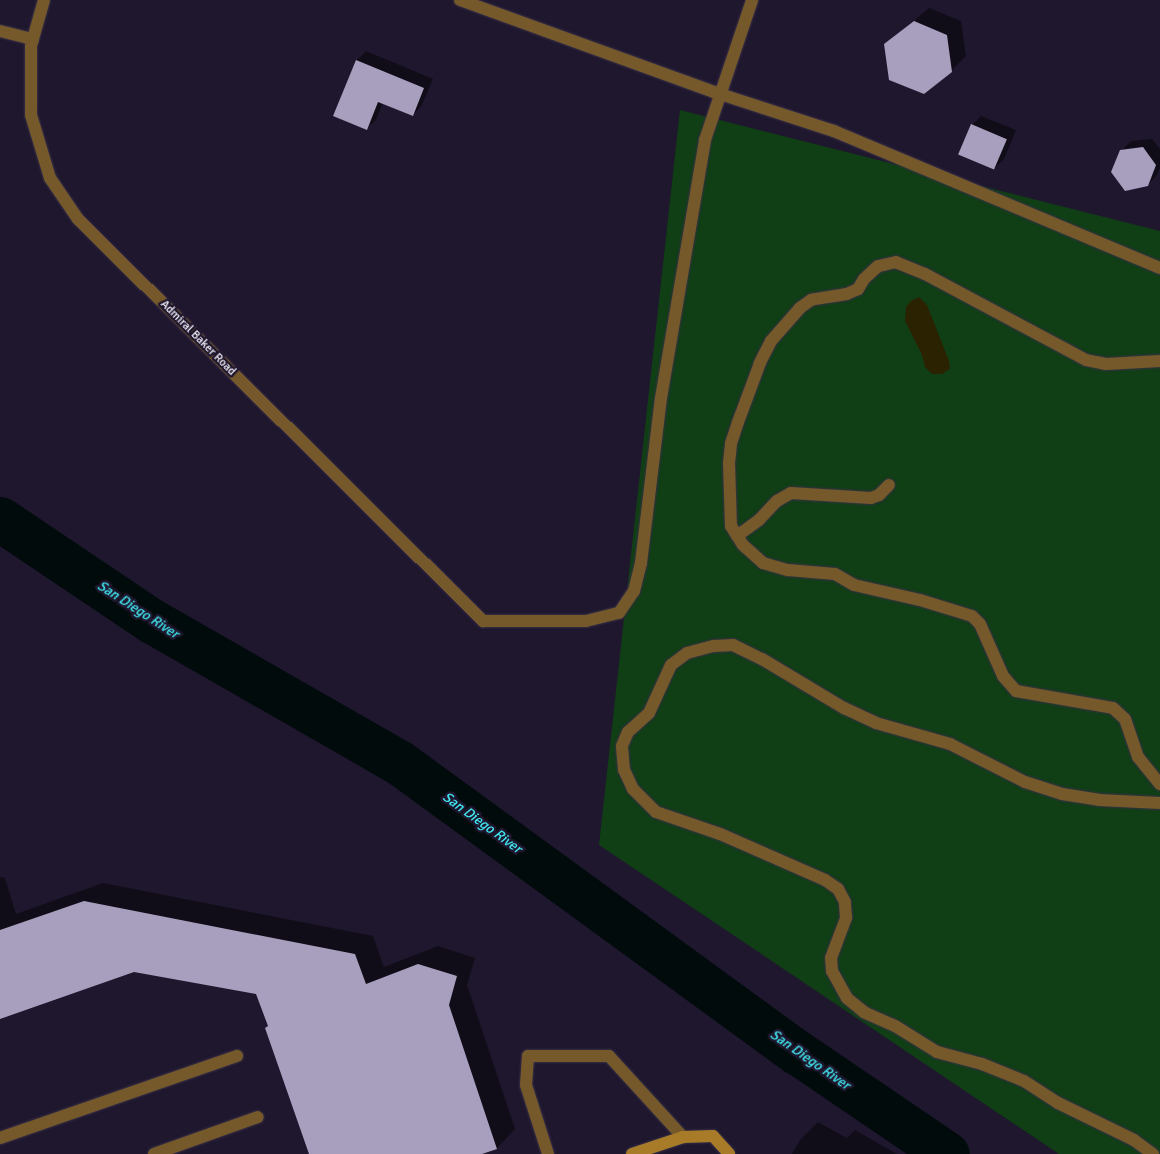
<!DOCTYPE html>
<style>
body{margin:0}
#map{position:relative;width:1160px;height:1154px;overflow:hidden;background:#1f172e;font-family:Signika,sans-serif}
div>[style]{position:absolute}
.green>*{inset:0;background:#103e15}
.sand>*{inset:0;background:#2b2202}
.shadow>*{inset:0;background:#0007}
.river>*{height:45px;margin:-22.5px;padding:0 22.5px;transform-origin:22.5px;border-radius:22.5px;background:#010b0c}
.building>*{inset:0;background:#a89fbe;transform-origin:0 0}
.roads{filter:drop-shadow(0 0 1px #393147) drop-shadow(0 0 1px #393147)}
.lane>*{height:12px;margin:-6px;padding:0 6px;transform-origin:6px;border-radius:6px;background:#75592a}
.street>*{height:12px;margin:-6px;padding:0 6px;transform-origin:6px;border-radius:6px;background:#75592a}
.secondary>*{height:12px;margin:-6px;padding:0 6px;transform-origin:6px;border-radius:6px;background:#a87b28}
span{translate:-50% -50%;white-space:nowrap;text-align:center;line-height:1.15;-webkit-text-stroke:5px #1f172e;paint-order:stroke}
.street-label{font-size:12px;color:#f6f3fd}
.water-label{font-size:14px;color:#3fe9f1;font-style:italic}
</style>
<div id="map">
<div class="green">
<i style="clip-path:polygon(680px 110px,1160px 231px,1160px 1154px,1059px 1154px,599px 845px)"></i>
</div>
<div class="sand">
<i style="clip-path:polygon(919px 297px,927px 305px,949px 361px,950px 369px,942px 374px,932px 374px,925px 367px,922px 355px,905px 321px,906px 307px,911px 301px)"></i>
</div>
<div class="shadow">
<i style="clip-path:polygon(929px 8px,961px 21px,966px 56px,951px 71px,886px 45px)"></i>
<i style="clip-path:polygon(366px 51px,433px 79px,422px 105px,413px 115px,383px 102px,376px 120px,366px 129px,357px 60px)"></i>
<i style="clip-path:polygon(981px 116px,1016px 130px,1004px 159px,995px 168px,972px 125px)"></i>
<i style="clip-path:polygon(1152px 139px,1160px 149px,1160px 168px,1157px 175px,1148px 185px,1121px 151px,1131px 141px)"></i>
<i style="clip-path:polygon(0 877px,5px 878px,16px 914px,103px 883px,373px 936px,384px 967px,438px 946px,475px 958px,467px 985px,515px 1129px,497px 1148px,479px 1154px,319px 1154px,257px 993px,133px 971px,0 1018px)"></i>
<i style="clip-path:polygon(818px 1122px,847px 1138px,855px 1130px,897px 1154px,792px 1154px,800px 1140px)"></i>
</div>
<div class="river">
<i style="left:0;top:519px;width:183px;rotate:33.9deg"></i>
<i style="left:152px;top:621px;width:286px;rotate:29.8deg"></i>
<i style="left:400px;top:763px;width:491px;rotate:36.1deg"></i>
<i style="left:797px;top:1052px;width:181px;rotate:34.2deg"></i>
</div>
<div class="building">
<i style="clip-path:polygon(914px 21px,947px 35px,952px 72px,924px 94px,889px 80px,884px 44px)"></i>
<i style="clip-path:polygon(356px 60px,424px 88px,413px 116px,378px 102px,367px 130px,333px 116px)"></i>
<i style="left:971px;top:124px;width:39px;height:33px;rotate:23deg"></i>
<i style="clip-path:polygon(1143px 147px,1156px 165px,1148px 186px,1125px 191px,1111px 172px,1120px 150px)"></i>
<i style="clip-path:polygon(84px 901px,355px 954px,366px 984px,418px 964px,457px 976px,449px 1005px,497px 1149px,482px 1154px,309px 1154px,265px 1028px,268px 1026px,256px 994px,134px 972px,0 1019px,0 930px)"></i>
</div>
<div class="roads">
<div class="lane">
<i style="left:460px;top:0;width:276px;rotate:19.9deg"></i>
<i style="left:720px;top:94px;width:120px;rotate:18deg"></i>
<i style="left:834px;top:131px;width:354px;rotate:22.8deg"></i>
<i style="left:0;top:31px;width:34px;rotate:14deg"></i>
<i style="left:1160px;top:361px;width:54px;rotate:176.8deg"></i>
<i style="left:1106px;top:364px;width:20px;rotate:-169deg"></i>
<i style="left:1086px;top:360px;width:183px;rotate:-151.9deg"></i>
<i style="left:925px;top:274px;width:31px;rotate:-158deg"></i>
<i style="left:896px;top:262px;width:18px;rotate:167deg"></i>
<i style="left:878px;top:266px;width:19px;rotate:137deg"></i>
<i style="left:864px;top:279px;width:12px;rotate:121deg"></i>
<i style="left:858px;top:289px;width:12px;rotate:156deg"></i>
<i style="left:847px;top:294px;width:36px;rotate:171deg"></i>
<i style="left:811px;top:300px;width:14px;rotate:144deg"></i>
<i style="left:800px;top:308px;width:44px;rotate:131.3deg"></i>
<i style="left:771px;top:341px;width:25px;rotate:117deg"></i>
<i style="left:760px;top:363px;width:63px;rotate:110.4deg"></i>
<i style="left:738px;top:422px;width:23px;rotate:108deg"></i>
<i style="left:731px;top:444px;width:19px;rotate:96deg"></i>
<i style="left:729px;top:463px;width:63px;rotate:88.2deg"></i>
<i style="left:731px;top:526px;width:22px;rotate:58deg"></i>
<i style="left:743px;top:545px;width:27px;rotate:42deg"></i>
<i style="left:763px;top:563px;width:26px;rotate:16deg"></i>
<i style="left:788px;top:570px;width:47px;rotate:4.9deg"></i>
<i style="left:835px;top:574px;width:22px;rotate:30deg"></i>
<i style="left:854px;top:585px;width:68px;rotate:12.8deg"></i>
<i style="left:920px;top:600px;width:54px;rotate:17.1deg"></i>
<i style="left:972px;top:616px;width:11px;rotate:45deg"></i>
<i style="left:980px;top:624px;width:57px;rotate:66.1deg"></i>
<i style="left:1003px;top:676px;width:20px;rotate:49deg"></i>
<i style="left:1016px;top:691px;width:98px;rotate:9.9deg"></i>
<i style="left:1113px;top:708px;width:16px;rotate:43deg"></i>
<i style="left:1125px;top:719px;width:40px;rotate:71.1deg"></i>
<i style="left:1138px;top:757px;width:35px;rotate:51deg"></i>
<i style="left:737px;top:536px;width:27px;rotate:-36deg"></i>
<i style="left:759px;top:520px;width:26px;rotate:-47deg"></i>
<i style="left:777px;top:501px;width:16px;rotate:-30deg"></i>
<i style="left:791px;top:493px;width:80px;rotate:3.6deg"></i>
<i style="left:871px;top:498px;width:9px;rotate:-21deg"></i>
<i style="left:879px;top:495px;width:14px;rotate:-45deg"></i>
<i style="left:483px;top:621px;width:103px"></i>
<i style="left:586px;top:621px;width:34px;rotate:-14deg"></i>
<i style="left:619px;top:613px;width:27px;rotate:-56deg"></i>
<i style="left:634px;top:591px;width:29px;rotate:-76deg"></i>
<i style="left:641px;top:563px;width:166px;rotate:-83.1deg"></i>
<i style="left:661px;top:398px;width:262px;rotate:-80.3deg"></i>
<i style="left:705px;top:140px;width:148px;rotate:-71.4deg"></i>
<i style="left:0;top:1138px;width:251px;rotate:-19.1deg"></i>
<i style="left:154px;top:1154px;width:110px;rotate:-19.6deg"></i>
<i style="left:548px;top:1154px;width:72px;rotate:-107.7deg"></i>
<i style="left:526px;top:1085px;width:29px;rotate:-86deg"></i>
<i style="left:528px;top:1056px;width:81px"></i>
<i style="left:609px;top:1056px;width:110px;rotate:47.6deg"></i>
<i style="left:1153px;top:1154px;width:24px;rotate:-144deg"></i>
<i style="left:1134px;top:1140px;width:85px;rotate:-154deg"></i>
<i style="left:1058px;top:1103px;width:40px;rotate:-147.1deg"></i>
<i style="left:1024px;top:1081px;width:45px;rotate:-158deg"></i>
<i style="left:982px;top:1064px;width:47px;rotate:-165.1deg"></i>
<i style="left:937px;top:1052px;width:49px;rotate:-148.2deg"></i>
<i style="left:895px;top:1026px;width:34px;rotate:-156deg"></i>
<i style="left:864px;top:1012px;width:22px;rotate:-141deg"></i>
<i style="left:847px;top:998px;width:31px;rotate:-119deg"></i>
<i style="left:832px;top:971px;width:13px;rotate:-94deg"></i>
<i style="left:831px;top:958px;width:43px;rotate:-69.4deg"></i>
<i style="left:846px;top:918px;width:16px;rotate:-94deg"></i>
<i style="left:845px;top:902px;width:15px;rotate:-118deg"></i>
<i style="left:838px;top:889px;width:16px;rotate:-145deg"></i>
<i style="left:825px;top:880px;width:115px;rotate:-156.3deg"></i>
<i style="left:720px;top:834px;width:68px;rotate:-161deg"></i>
<i style="left:656px;top:812px;width:33px;rotate:-135deg"></i>
<i style="left:633px;top:789px;width:21px;rotate:-115deg"></i>
<i style="left:624px;top:770px;width:24px;rotate:-95deg"></i>
<i style="left:622px;top:746px;width:15px;rotate:-67deg"></i>
<i style="left:628px;top:732px;width:28px;rotate:-42deg"></i>
<i style="left:649px;top:713px;width:53px;rotate:-65.4deg"></i>
<i style="left:671px;top:665px;width:20px;rotate:-37deg"></i>
<i style="left:687px;top:653px;width:28px;rotate:-15deg"></i>
<i style="left:714px;top:646px;width:19px;rotate:-3deg"></i>
<i style="left:733px;top:645px;width:32px;rotate:26deg"></i>
<i style="left:762px;top:659px;width:96px;rotate:30.9deg"></i>
<i style="left:844px;top:708px;width:35px;rotate:25deg"></i>
<i style="left:876px;top:723px;width:77px;rotate:15.8deg"></i>
<i style="left:950px;top:744px;width:84px;rotate:26.9deg"></i>
<i style="left:1025px;top:782px;width:39px;rotate:18deg"></i>
<i style="left:1062px;top:794px;width:37px;rotate:9deg"></i>
<i style="left:1099px;top:800px;width:61px;rotate:2.8deg"></i>
</div>
<div class="street">
<i style="left:44px;top:0;width:48px;rotate:105.8deg"></i>
<i style="left:31px;top:46px;width:69px;rotate:90deg"></i>
<i style="left:31px;top:115px;width:66px;rotate:73.2deg"></i>
<i style="left:50px;top:178px;width:50px;rotate:55.7deg"></i>
<i style="left:78px;top:219px;width:571px;rotate:44.79deg"></i>
</div>
<div class="secondary">
<i style="left:632px;top:1154px;width:54px;rotate:-18.4deg"></i>
<i style="left:683px;top:1137px;width:30px;rotate:-2deg"></i>
<i style="left:713px;top:1136px;width:24px;rotate:48deg"></i>
</div>
</div>
<div class="street-label">
<span style="left:198px;top:338px;rotate:45deg">Admiral Baker Road</span>
</div>
<div class="water-label">
<span style="left:138px;top:610px;rotate:33deg">San Diego River</span>
<span style="left:482px;top:823px;rotate:36deg">San Diego River</span>
<span style="left:810px;top:1060px;rotate:35deg">San Diego River</span>
</div>
</div>
